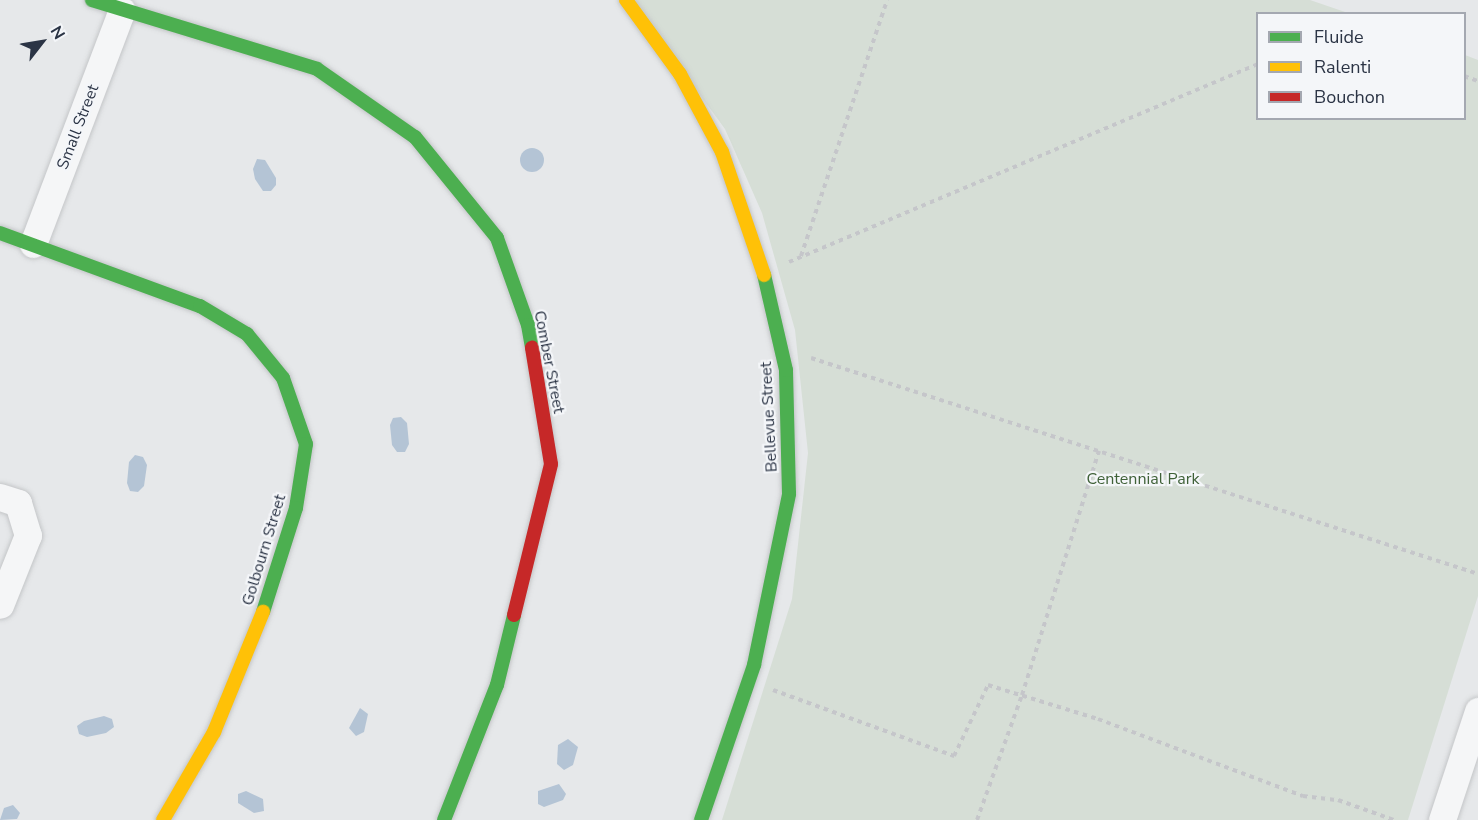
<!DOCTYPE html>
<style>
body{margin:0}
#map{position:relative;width:1478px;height:820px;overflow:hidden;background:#e6e8ea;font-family:"Nunito Sans",sans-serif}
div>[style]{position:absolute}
.green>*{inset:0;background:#d6ded6}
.water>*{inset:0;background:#b4c4d5}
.round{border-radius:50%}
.path>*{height:4px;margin-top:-2px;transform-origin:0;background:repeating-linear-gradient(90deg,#c5c6ca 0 4.5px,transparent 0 9px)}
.roads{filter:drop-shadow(0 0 2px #c4c6c8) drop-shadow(0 0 2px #c4c6c8)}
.street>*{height:27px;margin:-13.5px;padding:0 13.5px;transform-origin:13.5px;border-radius:13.5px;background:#f5f6f7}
.fast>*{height:14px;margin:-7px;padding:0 7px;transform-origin:7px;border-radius:7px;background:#4caf50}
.slow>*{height:14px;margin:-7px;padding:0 7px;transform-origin:7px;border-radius:7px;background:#ffc107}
.jam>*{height:14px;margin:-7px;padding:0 7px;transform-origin:7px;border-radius:7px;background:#c62828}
span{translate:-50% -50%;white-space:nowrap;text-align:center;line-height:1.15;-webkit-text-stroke:4.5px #f4f6f9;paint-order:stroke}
.street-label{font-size:16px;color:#2b3445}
.park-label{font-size:16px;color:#3f6138}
.legend{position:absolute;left:1256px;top:12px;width:210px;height:108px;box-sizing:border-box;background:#f4f6f9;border:2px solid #a4a8b1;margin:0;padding:8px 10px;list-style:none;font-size:18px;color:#2b3445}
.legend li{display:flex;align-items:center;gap:12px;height:30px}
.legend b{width:30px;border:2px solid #a4a8b1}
.north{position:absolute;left:12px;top:12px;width:60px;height:60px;-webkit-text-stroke:4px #f4f6f9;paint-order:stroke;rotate:59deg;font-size:16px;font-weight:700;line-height:24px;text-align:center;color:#2b3445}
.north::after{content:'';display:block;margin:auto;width:21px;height:27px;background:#2b3445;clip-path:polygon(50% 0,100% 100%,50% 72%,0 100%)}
</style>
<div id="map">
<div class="green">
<i style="clip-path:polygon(630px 0,1310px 0,1348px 13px,1258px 14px,1258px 118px,1464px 118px,1465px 55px,1478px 60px,1478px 596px,1408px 820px,722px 820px,792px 599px,808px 453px,795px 330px,762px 213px,725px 129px)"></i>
</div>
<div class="water">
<i class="round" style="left:520px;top:148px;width:24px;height:24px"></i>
<i style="clip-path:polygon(257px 159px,265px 160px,276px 178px,276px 185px,271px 191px,263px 191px,255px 179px,253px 169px)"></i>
<i style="clip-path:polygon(401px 417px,407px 423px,409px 444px,405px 452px,397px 452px,392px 445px,390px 425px,393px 418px)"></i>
<i style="clip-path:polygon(135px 455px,143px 457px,147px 465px,144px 486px,138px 492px,130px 491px,127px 483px,129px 462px)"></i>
<i style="clip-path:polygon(360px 708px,368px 714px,364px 732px,356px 736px,349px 728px)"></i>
<i style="clip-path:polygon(104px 716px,112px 719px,114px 727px,106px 733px,87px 737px,79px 734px,77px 726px,84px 721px)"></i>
<i style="clip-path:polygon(568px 739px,578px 747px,573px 765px,564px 770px,557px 764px,558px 745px)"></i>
<i style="clip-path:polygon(559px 784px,566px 794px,563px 800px,544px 807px,538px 804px,538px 791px)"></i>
<i style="clip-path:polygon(246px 791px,263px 799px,264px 811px,254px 813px,238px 803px,238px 794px)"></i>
<i style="clip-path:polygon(13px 805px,20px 813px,17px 819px,0 820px,4px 808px)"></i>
</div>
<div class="path">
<i style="left:1464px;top:76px;width:15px;rotate:20deg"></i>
<i style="left:801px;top:256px;width:270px;rotate:-71.4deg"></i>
<i style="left:789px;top:262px;width:509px;rotate:-22.89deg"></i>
<i style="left:811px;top:358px;width:701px;rotate:17.94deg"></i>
<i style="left:773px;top:690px;width:193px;rotate:20deg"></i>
<i style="left:954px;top:756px;width:79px;rotate:-64.4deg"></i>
<i style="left:988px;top:685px;width:115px;rotate:17.2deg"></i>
<i style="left:1098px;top:719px;width:219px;rotate:20.6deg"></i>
<i style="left:1303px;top:796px;width:35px;rotate:7deg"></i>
<i style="left:1338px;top:800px;width:59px;rotate:19.7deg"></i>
<i style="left:977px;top:820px;width:133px;rotate:-70.2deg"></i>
<i style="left:1022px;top:695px;width:256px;rotate:-72.5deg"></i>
</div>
<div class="roads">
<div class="street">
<i style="left:33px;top:244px;width:250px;rotate:-69.2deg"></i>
<i style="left:0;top:497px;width:19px;rotate:18deg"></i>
<i style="left:18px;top:503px;width:34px;rotate:73deg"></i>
<i style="left:28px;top:535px;width:75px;rotate:111.8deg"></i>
<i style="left:1442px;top:820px;width:115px;rotate:-71.7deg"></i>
</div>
<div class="fast">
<i style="left:92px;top:0;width:235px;rotate:17deg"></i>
<i style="left:317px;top:69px;width:119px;rotate:34.8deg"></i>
<i style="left:415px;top:137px;width:130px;rotate:50.9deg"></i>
<i style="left:497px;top:238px;width:92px;rotate:70.4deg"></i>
<i style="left:528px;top:325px;width:23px;rotate:80deg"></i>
<i style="left:0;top:233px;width:213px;rotate:20.1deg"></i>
<i style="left:200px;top:306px;width:55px;rotate:30.8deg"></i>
<i style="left:247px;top:334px;width:57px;rotate:50.7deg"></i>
<i style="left:283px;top:378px;width:70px;rotate:70.8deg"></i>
<i style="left:306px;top:444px;width:65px;rotate:98.9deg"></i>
<i style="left:296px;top:508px;width:109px;rotate:107.6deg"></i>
<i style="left:444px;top:820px;width:145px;rotate:-68.6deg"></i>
<i style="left:497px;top:685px;width:72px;rotate:-76.3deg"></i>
<i style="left:701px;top:820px;width:164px;rotate:-71.1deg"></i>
<i style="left:754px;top:665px;width:175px;rotate:-78.4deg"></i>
<i style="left:789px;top:494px;width:124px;rotate:-91.4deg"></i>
<i style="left:786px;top:370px;width:98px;rotate:-103deg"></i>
</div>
<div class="slow">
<i style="left:626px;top:0;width:92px;rotate:53.9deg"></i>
<i style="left:680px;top:74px;width:89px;rotate:61.7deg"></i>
<i style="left:722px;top:152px;width:130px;rotate:71.1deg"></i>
<i style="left:163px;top:820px;width:102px;rotate:-59.9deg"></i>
<i style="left:214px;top:732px;width:130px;rotate:-67.8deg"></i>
</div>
<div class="jam">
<i style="left:514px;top:615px;width:155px;rotate:-76.2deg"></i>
<i style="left:551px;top:464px;width:118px;rotate:-99.3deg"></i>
</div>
</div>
<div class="street-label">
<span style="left:78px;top:127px;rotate:-69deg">Small Street</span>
<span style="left:549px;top:362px;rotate:79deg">Comber Street</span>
<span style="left:769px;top:417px;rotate:-93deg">Bellevue Street</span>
<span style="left:264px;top:550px;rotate:-73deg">Golbourn Street</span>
</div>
<div class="park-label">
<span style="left:1143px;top:479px">Centennial Park</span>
</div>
<ul class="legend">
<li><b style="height:8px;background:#4caf50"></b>Fluide</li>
<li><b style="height:8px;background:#ffc107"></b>Ralenti</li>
<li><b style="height:8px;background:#c62828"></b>Bouchon</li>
</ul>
<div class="north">N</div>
</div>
